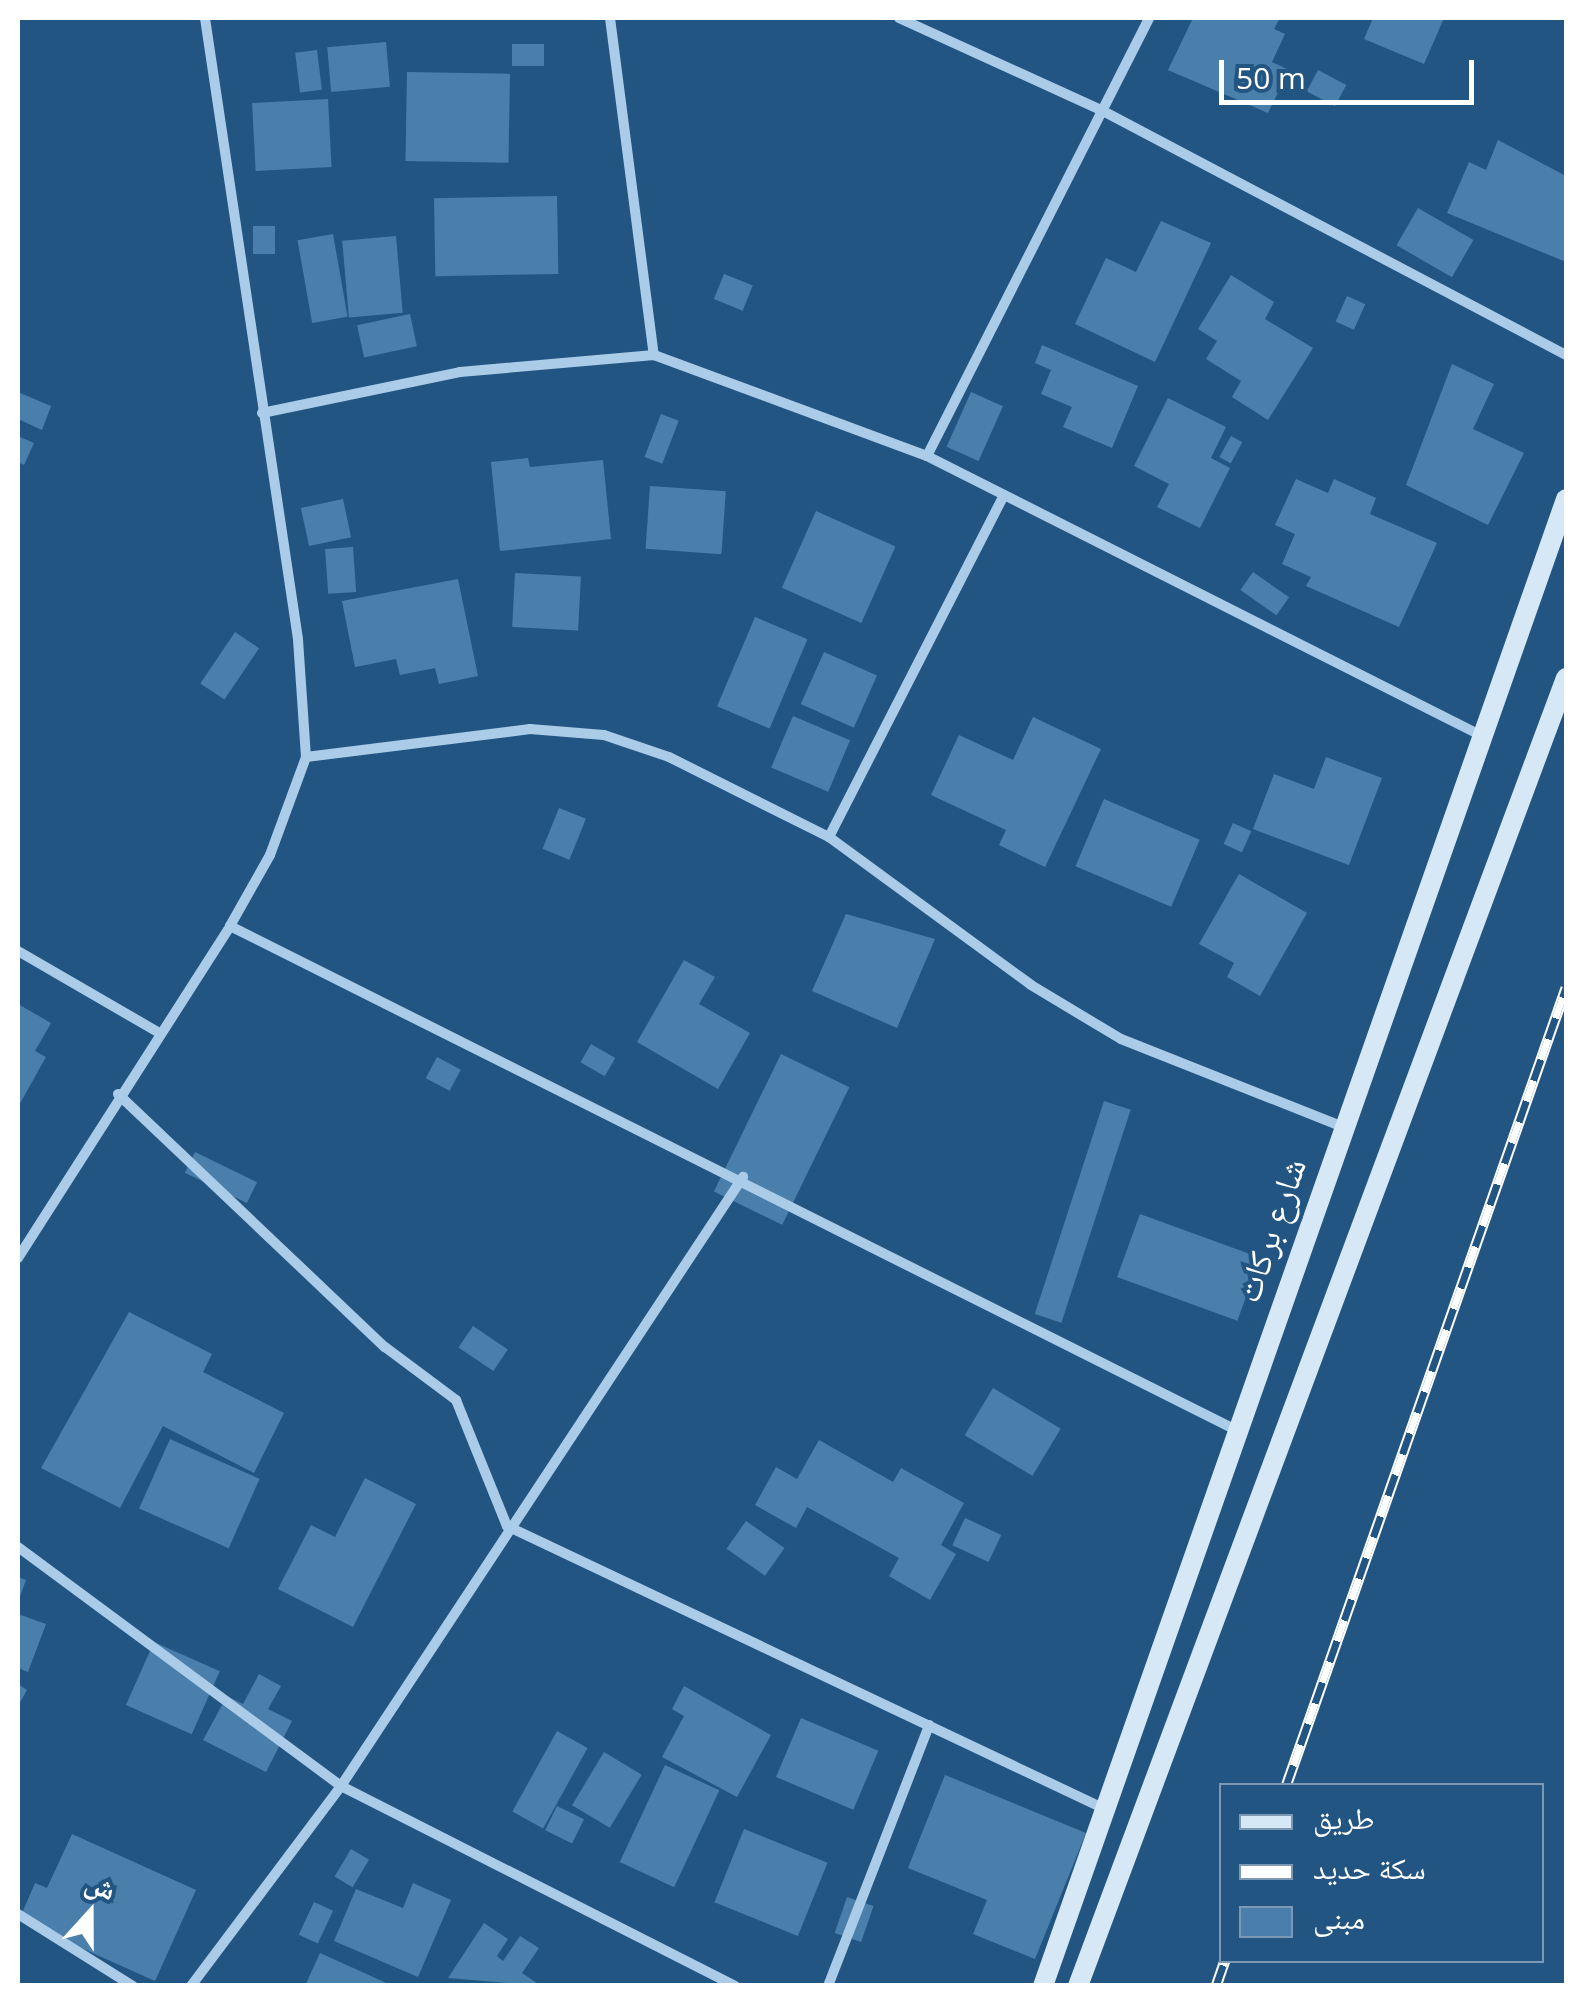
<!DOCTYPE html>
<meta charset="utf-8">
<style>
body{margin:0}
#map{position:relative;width:1584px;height:2003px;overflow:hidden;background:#235583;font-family:"Open Sans","Noto Naskh Arabic",sans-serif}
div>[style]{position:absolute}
.building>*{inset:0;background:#4b7fab;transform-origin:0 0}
.minor>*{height:10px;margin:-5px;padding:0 5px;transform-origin:5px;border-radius:5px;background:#abcce8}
.secondary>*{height:20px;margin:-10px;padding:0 10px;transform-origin:10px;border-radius:10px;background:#d6e7f6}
.rail>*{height:11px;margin-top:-5.5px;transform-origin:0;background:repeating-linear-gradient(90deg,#235583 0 22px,#fff 0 44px);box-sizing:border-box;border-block:2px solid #fff}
span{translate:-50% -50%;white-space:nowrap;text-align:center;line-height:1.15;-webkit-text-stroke:8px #235583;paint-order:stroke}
.street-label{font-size:35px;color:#fff}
.frame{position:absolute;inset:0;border:20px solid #fff;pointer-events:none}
.legend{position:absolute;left:1219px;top:1783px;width:325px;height:180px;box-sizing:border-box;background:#235583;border:2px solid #7b99b5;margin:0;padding:12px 18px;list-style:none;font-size:30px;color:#fff}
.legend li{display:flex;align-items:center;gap:20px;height:50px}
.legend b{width:50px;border:2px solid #7b99b5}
.north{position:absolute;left:40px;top:1863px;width:100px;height:100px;-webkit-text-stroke:8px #235583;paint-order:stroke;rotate:21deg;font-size:28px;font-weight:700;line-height:40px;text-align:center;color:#fff}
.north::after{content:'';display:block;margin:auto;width:35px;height:45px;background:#fff;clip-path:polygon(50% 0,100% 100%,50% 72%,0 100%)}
.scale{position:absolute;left:1219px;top:60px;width:255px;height:45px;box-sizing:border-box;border:5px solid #fff;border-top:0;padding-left:12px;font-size:30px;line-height:35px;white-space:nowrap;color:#fff;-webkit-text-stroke:8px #235583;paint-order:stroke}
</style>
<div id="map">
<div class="building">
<i style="clip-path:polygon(1193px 18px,1280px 18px,1274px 29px,1285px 34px,1272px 62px,1289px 70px,1268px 113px,1168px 70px)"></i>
<i style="clip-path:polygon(1373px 18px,1444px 18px,1424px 64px,1364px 39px)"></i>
<i style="left:386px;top:42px;width:45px;height:59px;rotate:85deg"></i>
<i style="left:544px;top:44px;width:22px;height:32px;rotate:90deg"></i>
<i style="left:317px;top:50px;width:40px;height:22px;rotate:83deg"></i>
<i style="left:1318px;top:70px;width:32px;height:24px;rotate:28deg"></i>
<i style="left:407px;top:72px;width:103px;height:89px;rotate:1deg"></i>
<i style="left:328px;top:99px;width:68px;height:76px;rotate:87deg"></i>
<i style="clip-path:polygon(1498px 140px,1566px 176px,1566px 262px,1447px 213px,1469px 162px,1486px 170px)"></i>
<i style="left:557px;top:196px;width:78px;height:123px;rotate:89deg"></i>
<i style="left:1418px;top:208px;width:64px;height:43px;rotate:30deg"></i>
<i style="clip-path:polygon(1161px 221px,1211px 243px,1155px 362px,1075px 324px,1106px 258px,1136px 272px)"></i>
<i style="left:275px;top:226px;width:28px;height:22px;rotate:90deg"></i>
<i style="left:333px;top:234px;width:84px;height:36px;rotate:80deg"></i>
<i style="left:396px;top:236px;width:77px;height:54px;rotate:85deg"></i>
<i style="left:724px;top:274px;width:31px;height:27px;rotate:22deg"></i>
<i style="clip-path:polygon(1231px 275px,1274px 302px,1265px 319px,1313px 348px,1268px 420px,1232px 397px,1241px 381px,1206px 359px,1217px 341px,1198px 329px)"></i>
<i style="left:1347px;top:296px;width:20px;height:28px;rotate:24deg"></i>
<i style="left:410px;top:314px;width:33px;height:54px;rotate:78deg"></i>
<i style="clip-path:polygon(1042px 345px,1138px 386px,1112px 448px,1063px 427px,1072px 407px,1041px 394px,1051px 370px,1035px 363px)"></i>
<i style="clip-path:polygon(1452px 364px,1494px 384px,1473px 429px,1524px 453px,1488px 525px,1406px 485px)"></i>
<i style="clip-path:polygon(18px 392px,51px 406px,42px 430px,18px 419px)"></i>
<i style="left:971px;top:392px;width:35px;height:60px;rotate:24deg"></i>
<i style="clip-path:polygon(1168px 398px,1226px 427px,1211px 458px,1230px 468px,1200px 528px,1157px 507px,1169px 484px,1134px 466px)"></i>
<i style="left:661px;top:414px;width:19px;height:46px;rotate:21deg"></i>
<i style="clip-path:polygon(18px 436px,34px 443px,24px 465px,18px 462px)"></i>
<i style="left:1231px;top:436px;width:13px;height:24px;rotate:29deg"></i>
<i style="clip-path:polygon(528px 458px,530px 467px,603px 460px,611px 539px,500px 551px,491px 462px)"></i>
<i style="clip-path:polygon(1296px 479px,1328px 493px,1334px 479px,1376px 498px,1370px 514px,1437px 543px,1399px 627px,1306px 586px,1311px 577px,1282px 564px,1295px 534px,1275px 525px)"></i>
<i style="left:650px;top:486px;width:76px;height:63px;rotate:4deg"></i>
<i style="left:343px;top:499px;width:39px;height:43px;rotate:78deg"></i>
<i style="left:816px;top:511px;width:87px;height:84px;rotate:24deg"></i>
<i style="left:353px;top:547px;width:45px;height:28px;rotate:86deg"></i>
<i style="left:1253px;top:572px;width:44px;height:22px;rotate:35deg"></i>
<i style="left:515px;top:573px;width:66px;height:54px;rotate:3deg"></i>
<i style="clip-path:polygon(458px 579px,478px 676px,439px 684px,435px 668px,400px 675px,396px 659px,355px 667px,342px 601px)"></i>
<i style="left:755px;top:617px;width:57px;height:97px;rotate:23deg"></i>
<i style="left:235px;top:632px;width:29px;height:62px;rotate:34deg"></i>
<i style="left:824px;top:652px;width:58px;height:57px;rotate:24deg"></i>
<i style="left:793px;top:716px;width:62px;height:56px;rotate:23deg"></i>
<i style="clip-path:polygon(1033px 717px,1101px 749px,1045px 867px,999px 845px,1006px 830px,931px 795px,959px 735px,1013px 760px)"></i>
<i style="clip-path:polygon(1326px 757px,1382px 778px,1349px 865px,1253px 829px,1274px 774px,1314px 789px)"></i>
<i style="left:1104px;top:799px;width:104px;height:73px;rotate:23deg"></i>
<i style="left:559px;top:808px;width:29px;height:44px;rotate:22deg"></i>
<i style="left:1233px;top:823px;width:20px;height:23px;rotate:24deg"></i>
<i style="clip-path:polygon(1239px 874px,1307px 913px,1260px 996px,1227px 977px,1234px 963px,1199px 944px)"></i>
<i style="clip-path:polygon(846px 914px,935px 939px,897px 1028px,812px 991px)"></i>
<i style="clip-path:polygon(684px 960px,715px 977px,699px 1004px,750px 1033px,718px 1089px,637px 1042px)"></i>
<i style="clip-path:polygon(18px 1004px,51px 1023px,35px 1051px,46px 1057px,18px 1107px)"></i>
<i style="left:591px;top:1044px;width:28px;height:21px;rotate:30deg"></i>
<i style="left:781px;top:1054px;width:76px;height:153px;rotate:26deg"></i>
<i style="left:437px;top:1057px;width:27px;height:24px;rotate:28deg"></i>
<i style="left:1104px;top:1101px;width:28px;height:224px;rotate:18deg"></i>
<i style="left:195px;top:1152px;width:69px;height:23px;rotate:26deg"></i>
<i style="left:1140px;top:1214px;width:128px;height:67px;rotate:20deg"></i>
<i style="clip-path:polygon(129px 1312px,212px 1354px,203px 1372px,284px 1413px,254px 1473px,163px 1426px,120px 1508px,41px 1468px)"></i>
<i style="left:473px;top:1326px;width:42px;height:26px;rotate:34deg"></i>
<i style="left:993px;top:1388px;width:79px;height:55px;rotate:31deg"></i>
<i style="left:170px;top:1439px;width:98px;height:76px;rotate:24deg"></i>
<i style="clip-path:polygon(819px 1440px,893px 1482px,901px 1468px,964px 1503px,941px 1545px,956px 1554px,930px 1600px,889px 1576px,899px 1558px,807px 1507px,796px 1528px,755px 1505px,776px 1467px,797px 1479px)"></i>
<i style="clip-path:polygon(365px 1478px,416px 1504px,353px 1627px,278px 1589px,311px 1525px,335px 1537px)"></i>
<i style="left:965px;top:1518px;width:40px;height:30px;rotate:25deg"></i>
<i style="left:746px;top:1521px;width:47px;height:34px;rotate:35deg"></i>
<i style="clip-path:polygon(18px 1577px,26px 1580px,18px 1602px)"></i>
<i style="clip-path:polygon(18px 1614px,46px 1624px,28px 1672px,18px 1668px)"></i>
<i style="left:154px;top:1642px;width:72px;height:69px;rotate:24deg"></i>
<i style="clip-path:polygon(259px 1674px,281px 1686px,268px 1709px,292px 1721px,266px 1772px,203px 1740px,227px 1696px,243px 1704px)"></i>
<i style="clip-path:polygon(18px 1684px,27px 1690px,18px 1706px)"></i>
<i style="clip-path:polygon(684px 1686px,771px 1735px,737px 1797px,662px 1757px,684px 1716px,672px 1709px)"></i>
<i style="left:801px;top:1718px;width:84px;height:64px;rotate:23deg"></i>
<i style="left:557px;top:1731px;width:35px;height:92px;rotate:29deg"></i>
<i style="left:604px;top:1752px;width:44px;height:62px;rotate:31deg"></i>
<i style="left:665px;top:1765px;width:60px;height:107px;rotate:25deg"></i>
<i style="clip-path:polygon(945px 1775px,1086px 1833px,1035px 1959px,973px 1934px,987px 1900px,908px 1868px)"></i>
<i style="left:557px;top:1806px;width:30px;height:27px;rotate:26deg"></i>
<i style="left:744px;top:1829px;width:90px;height:79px;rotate:22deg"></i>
<i style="clip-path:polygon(72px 1834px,196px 1890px,155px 1981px,19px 1920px,35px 1883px,47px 1888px)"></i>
<i style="left:351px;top:1849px;width:21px;height:32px;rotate:31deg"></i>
<i style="clip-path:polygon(413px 1883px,451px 1900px,418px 1977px,334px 1941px,356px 1889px,403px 1908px)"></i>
<i style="left:847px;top:1897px;width:28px;height:38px;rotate:19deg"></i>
<i style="left:314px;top:1902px;width:21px;height:36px;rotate:25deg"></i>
<i style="clip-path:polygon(484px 1923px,508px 1939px,497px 1956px,503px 1961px,520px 1936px,539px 1948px,522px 1973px,541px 1986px,448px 1978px)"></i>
<i style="clip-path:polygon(320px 1953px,393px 1986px,305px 1986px)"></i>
</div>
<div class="minor">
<i style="left:610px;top:18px;width:340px;rotate:82.6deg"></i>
<i style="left:899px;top:18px;width:224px;rotate:24.5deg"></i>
<i style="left:1103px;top:111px;width:523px;rotate:27.79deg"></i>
<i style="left:262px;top:413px;width:202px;rotate:-11.7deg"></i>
<i style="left:460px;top:372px;width:195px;rotate:-5deg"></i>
<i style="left:654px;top:355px;width:291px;rotate:20.3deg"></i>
<i style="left:927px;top:456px;width:622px;rotate:26.77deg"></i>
<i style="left:927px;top:456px;width:491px;rotate:-63.1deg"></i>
<i style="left:306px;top:757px;width:226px;rotate:-7.1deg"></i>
<i style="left:530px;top:729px;width:74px;rotate:4.6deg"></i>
<i style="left:604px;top:735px;width:69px;rotate:18.7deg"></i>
<i style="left:669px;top:757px;width:179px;rotate:26.6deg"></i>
<i style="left:829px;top:837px;width:250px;rotate:36.2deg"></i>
<i style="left:1031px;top:985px;width:105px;rotate:31deg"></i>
<i style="left:1121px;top:1039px;width:237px;rotate:21.6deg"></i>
<i style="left:829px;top:837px;width:384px;rotate:-62.9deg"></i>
<i style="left:230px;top:926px;width:1123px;rotate:26.61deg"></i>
<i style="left:18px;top:951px;width:162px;rotate:30.1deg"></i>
<i style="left:118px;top:1094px;width:368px;rotate:43.5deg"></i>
<i style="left:385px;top:1347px;width:89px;rotate:36.7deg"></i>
<i style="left:456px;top:1400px;width:136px;rotate:68deg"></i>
<i style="left:507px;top:1526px;width:662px;rotate:25.33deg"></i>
<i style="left:18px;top:1258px;width:394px;rotate:-57.4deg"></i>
<i style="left:230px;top:926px;width:81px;rotate:-60.6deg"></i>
<i style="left:270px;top:855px;width:104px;rotate:-69.8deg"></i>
<i style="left:306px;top:757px;width:118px;rotate:-93.9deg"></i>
<i style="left:298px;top:639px;width:628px;rotate:-98.52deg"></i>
<i style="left:18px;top:1547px;width:402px;rotate:36.5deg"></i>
<i style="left:341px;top:1786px;width:442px;rotate:26.9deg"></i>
<i style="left:18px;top:1914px;width:136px;rotate:32.1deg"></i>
<i style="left:191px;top:1986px;width:250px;rotate:-53.1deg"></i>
<i style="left:341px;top:1786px;width:730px;rotate:-56.57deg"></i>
<i style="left:828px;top:1986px;width:280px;rotate:-68.8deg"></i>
</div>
<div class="secondary">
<i style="left:1043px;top:1986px;width:1576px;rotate:-70.62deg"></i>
<i style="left:1078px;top:1986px;width:1396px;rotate:-69.54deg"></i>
</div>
<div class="rail">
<i style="left:1286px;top:1786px;width:846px;rotate:-70.67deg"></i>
<i style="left:1216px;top:1986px;width:28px;rotate:-71deg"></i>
</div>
<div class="street-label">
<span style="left:1270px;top:1230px;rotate:-71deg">شارع بركات</span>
</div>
<div class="frame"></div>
<ul class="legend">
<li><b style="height:12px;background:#d6e7f6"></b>طريق</li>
<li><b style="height:12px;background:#fff"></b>سكة حديد</li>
<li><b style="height:28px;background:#4b7fab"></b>مبنى</li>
</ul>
<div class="north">ش</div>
<div class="scale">50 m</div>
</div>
